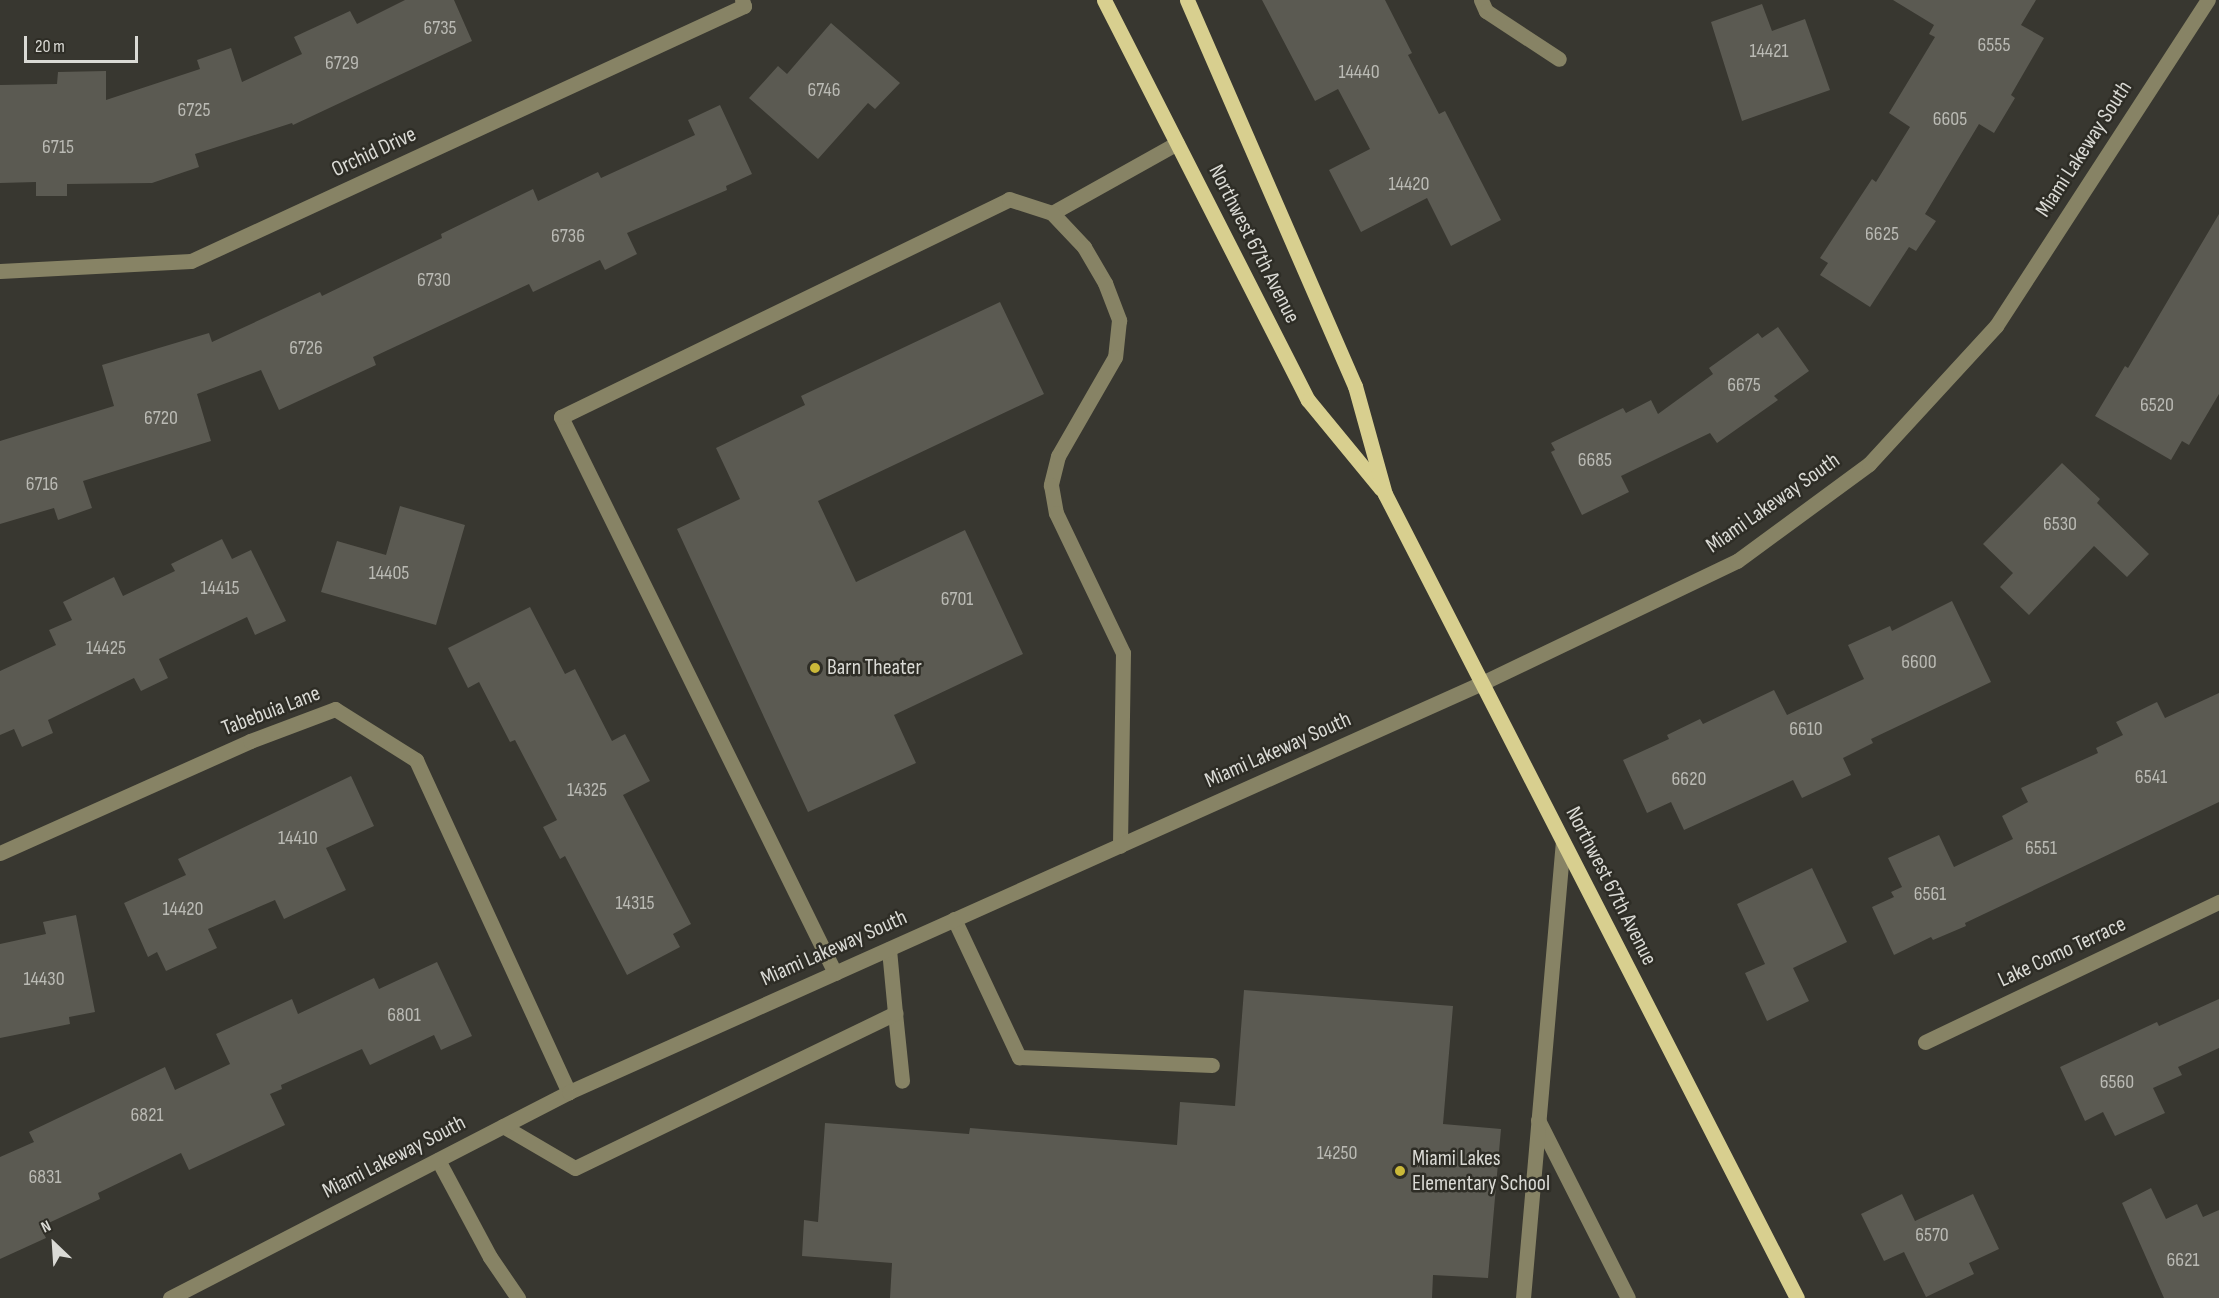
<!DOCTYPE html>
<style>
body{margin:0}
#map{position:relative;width:2219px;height:1298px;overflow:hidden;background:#383730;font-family:"Sofia Sans Condensed",sans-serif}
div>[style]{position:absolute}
.building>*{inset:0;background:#5b5a52}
.minor>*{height:15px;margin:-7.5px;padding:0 7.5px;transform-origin:7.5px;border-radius:7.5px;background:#878365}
.major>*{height:15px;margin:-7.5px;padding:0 7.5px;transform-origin:7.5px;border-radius:7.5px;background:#d8cf8f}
.dots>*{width:16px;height:16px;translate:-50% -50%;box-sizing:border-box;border:3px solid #2e2d26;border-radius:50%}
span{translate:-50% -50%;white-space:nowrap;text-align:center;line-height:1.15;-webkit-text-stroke:5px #2e2d26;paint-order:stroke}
.number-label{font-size:20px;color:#babab4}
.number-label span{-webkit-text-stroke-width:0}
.street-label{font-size:22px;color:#dadad5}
.poi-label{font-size:22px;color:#dadad5}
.left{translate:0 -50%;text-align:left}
.north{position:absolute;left:24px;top:1214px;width:60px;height:60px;-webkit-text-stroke:4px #2e2d26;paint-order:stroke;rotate:335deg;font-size:16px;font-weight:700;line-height:24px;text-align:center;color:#dadad5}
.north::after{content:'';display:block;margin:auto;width:21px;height:27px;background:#dadad5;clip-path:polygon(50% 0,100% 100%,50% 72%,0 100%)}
.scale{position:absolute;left:24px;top:36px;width:114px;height:27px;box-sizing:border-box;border:3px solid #dadad5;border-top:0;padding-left:8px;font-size:18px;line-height:21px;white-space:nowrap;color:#dadad5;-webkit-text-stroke:4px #2e2d26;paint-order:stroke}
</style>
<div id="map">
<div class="building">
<i style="clip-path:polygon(405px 0,454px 0,472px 41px,293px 125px,292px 123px,195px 154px,199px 167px,152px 183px,67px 184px,67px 196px,36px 196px,36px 182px,0 183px,0 85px,57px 84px,58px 72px,106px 71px,106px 100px,200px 69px,197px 60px,231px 48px,242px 82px,302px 54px,294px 37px,350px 11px,357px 24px)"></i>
<i style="clip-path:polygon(1262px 0,1385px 0,1412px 53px,1408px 55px,1439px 114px,1445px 111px,1501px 220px,1451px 246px,1427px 198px,1361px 232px,1329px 170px,1370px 149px,1338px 89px,1315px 101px)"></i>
<i style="clip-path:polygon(1893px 0,2036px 0,2021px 25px,2044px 38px,2011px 95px,2015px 98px,1994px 133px,1979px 124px,1925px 214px,1936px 221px,1916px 251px,1909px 247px,1870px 307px,1820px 275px,1828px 263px,1820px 258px,1872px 179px,1876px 182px,1910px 127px,1889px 113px,1935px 37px,1929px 34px,1934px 25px)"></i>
<i style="clip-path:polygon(1762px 4px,1772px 31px,1805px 19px,1830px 90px,1742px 121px,1711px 22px)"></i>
<i style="clip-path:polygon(831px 23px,900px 83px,875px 109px,868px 103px,818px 159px,749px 98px,778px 66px,787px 74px)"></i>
<i style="clip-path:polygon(720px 105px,752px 174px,726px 186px,727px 190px,627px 233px,637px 254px,605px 270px,600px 260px,533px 292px,529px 284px,373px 357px,376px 365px,279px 410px,261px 370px,197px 394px,211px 441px,83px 481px,92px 508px,58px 520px,54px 508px,0 524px,0 441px,114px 406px,102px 365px,209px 333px,212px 342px,320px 292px,322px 296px,442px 238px,441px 234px,533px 189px,538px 201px,598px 172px,601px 178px,695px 135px,688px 120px)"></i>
<i style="clip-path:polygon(2219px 214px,2219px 394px,2189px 445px,2182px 441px,2171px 460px,2095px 416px,2125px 366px,2128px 368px)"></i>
<i style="clip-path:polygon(1000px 302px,1044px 394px,818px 501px,856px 582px,965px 530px,1023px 654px,894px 715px,916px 763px,808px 812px,677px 529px,740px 499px,716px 448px,805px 405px,801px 396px)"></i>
<i style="clip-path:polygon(1778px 327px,1809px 371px,1774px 396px,1778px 400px,1717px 443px,1710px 433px,1621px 476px,1629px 492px,1582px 515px,1551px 452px,1555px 450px,1551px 443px,1623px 408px,1626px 413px,1651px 400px,1658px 414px,1713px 374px,1709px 368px,1758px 333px,1762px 338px)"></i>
<i style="clip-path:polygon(2062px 463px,2100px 499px,2097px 503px,2149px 554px,2127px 577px,2094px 546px,2029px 615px,2000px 587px,2013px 573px,1983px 544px)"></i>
<i style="clip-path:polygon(400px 506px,465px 525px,436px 625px,321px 592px,337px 541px,386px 555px)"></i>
<i style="clip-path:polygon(222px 539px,232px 559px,251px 550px,286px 621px,255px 635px,247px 617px,159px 659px,168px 678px,141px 691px,134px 678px,48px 720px,53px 733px,22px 747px,14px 729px,0 735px,0 671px,56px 645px,49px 630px,72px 620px,63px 602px,114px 577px,123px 596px,175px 571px,171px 564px)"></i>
<i style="clip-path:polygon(1952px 601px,1991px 682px,1871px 739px,1873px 743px,1843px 758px,1851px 775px,1802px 798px,1793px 780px,1684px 830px,1671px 802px,1647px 813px,1623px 760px,1669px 739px,1667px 735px,1700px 719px,1703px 724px,1774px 690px,1787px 715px,1864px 679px,1848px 645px,1890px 626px,1892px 631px)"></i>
<i style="clip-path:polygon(530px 607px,565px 674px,575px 669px,612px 741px,625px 734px,650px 781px,623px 795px,691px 924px,673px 934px,680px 947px,627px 975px,565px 856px,560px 859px,543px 827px,557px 820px,515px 740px,510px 742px,479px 682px,468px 688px,448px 648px)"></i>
<i style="clip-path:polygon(2219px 693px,2219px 802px,1965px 923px,1966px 926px,1933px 940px,1931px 937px,1894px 955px,1872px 907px,1894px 897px,1891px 892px,1902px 887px,1888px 858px,1939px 835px,1954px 867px,2013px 839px,2002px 816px,2028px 802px,2021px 788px,2098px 753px,2096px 748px,2123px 735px,2116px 722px,2157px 702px,2165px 718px)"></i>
<i style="clip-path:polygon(351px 776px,374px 826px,326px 848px,346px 890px,284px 919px,275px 900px,208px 929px,217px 948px,166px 971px,157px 952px,148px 957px,124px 903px,186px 875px,178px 859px)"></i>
<i style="clip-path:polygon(1812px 868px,1847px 942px,1793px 968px,1809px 1001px,1767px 1021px,1745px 973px,1765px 964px,1737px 904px)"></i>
<i style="clip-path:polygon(76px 915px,95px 1012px,69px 1017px,70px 1024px,0 1038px,0 944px,46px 934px,43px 922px)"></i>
<i style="clip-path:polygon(437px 962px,472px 1036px,441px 1050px,434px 1035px,370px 1065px,362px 1049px,281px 1085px,282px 1089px,270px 1094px,285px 1125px,189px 1170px,181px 1153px,98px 1193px,100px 1199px,40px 1227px,46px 1238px,0 1259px,0 1157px,34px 1142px,29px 1132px,165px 1067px,175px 1090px,230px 1064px,216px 1034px,292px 999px,298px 1014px,374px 978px,379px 989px)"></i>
<i style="clip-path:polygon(1244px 990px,1453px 1006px,1443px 1124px,1501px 1129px,1488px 1278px,1433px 1275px,1432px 1298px,890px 1298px,892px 1263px,802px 1256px,804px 1220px,818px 1222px,825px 1123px,969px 1134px,970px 1128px,1177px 1145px,1180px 1102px,1235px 1106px)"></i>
<i style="clip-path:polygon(2219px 999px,2219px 1048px,2178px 1067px,2182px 1075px,2153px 1088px,2165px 1113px,2115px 1136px,2103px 1112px,2085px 1121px,2060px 1067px,2157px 1022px,2159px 1026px)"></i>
<i style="clip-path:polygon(2151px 1188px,2166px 1219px,2197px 1204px,2203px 1217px,2219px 1210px,2219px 1298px,2164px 1298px,2122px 1203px)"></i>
<i style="clip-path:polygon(1902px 1194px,1915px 1221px,1973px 1194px,1999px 1249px,1969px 1263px,1974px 1274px,1926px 1297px,1904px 1252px,1884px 1261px,1861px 1214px)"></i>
</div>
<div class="minor">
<i style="left:1481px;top:0;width:12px;rotate:66deg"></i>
<i style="left:1486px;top:11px;width:87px;rotate:33.3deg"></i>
<i style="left:1052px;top:213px;width:143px;rotate:-29.2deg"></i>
<i style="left:0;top:271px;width:191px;rotate:-3deg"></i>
<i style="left:191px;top:261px;width:609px;rotate:-24.76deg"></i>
<i style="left:744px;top:6px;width:6px;rotate:-108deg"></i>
<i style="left:0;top:853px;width:274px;rotate:-24.1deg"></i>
<i style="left:250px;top:741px;width:91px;rotate:-20.6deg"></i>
<i style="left:335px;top:709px;width:96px;rotate:32.2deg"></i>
<i style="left:416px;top:760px;width:366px;rotate:65.3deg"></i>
<i style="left:954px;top:919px;width:153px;rotate:64.8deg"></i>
<i style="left:1019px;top:1057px;width:193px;rotate:2.4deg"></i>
<i style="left:835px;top:973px;width:620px;rotate:-116.23deg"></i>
<i style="left:561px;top:417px;width:498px;rotate:-25.9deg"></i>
<i style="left:1009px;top:199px;width:45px;rotate:18deg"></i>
<i style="left:1052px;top:213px;width:47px;rotate:46.7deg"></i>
<i style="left:1084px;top:247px;width:42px;rotate:59.7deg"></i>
<i style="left:1105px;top:283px;width:40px;rotate:69deg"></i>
<i style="left:1119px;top:320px;width:37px;rotate:96deg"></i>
<i style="left:1115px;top:357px;width:114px;rotate:119.9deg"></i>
<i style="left:1058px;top:456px;width:30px;rotate:104deg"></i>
<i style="left:1051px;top:485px;width:28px;rotate:80deg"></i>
<i style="left:1056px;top:513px;width:155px;rotate:64.4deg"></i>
<i style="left:1123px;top:653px;width:193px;rotate:90.9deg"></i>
<i style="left:895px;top:1013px;width:68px;rotate:84.1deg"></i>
<i style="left:1925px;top:1042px;width:326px;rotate:-25.5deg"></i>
<i style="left:1538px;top:1120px;width:199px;rotate:63.2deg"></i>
<i style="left:503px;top:1126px;width:83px;rotate:30.3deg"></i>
<i style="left:575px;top:1168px;width:356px;rotate:-25.8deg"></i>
<i style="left:895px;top:1013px;width:64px;rotate:-95.4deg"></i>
<i style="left:438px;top:1160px;width:110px;rotate:61.8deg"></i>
<i style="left:490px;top:1257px;width:50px;rotate:55.7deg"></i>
<i style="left:170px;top:1298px;width:449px;rotate:-27.3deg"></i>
<i style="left:569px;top:1092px;width:1000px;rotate:-24.13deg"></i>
<i style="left:1482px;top:683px;width:283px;rotate:-25.6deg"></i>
<i style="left:1737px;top:561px;width:164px;rotate:-36.3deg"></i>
<i style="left:1869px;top:464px;width:188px;rotate:-47.4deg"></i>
<i style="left:1996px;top:326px;width:389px;rotate:-57deg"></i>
<i style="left:1523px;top:1298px;width:458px;rotate:-85deg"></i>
</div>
<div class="major">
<i style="left:1104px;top:0;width:449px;rotate:63deg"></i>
<i style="left:1308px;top:400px;width:115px;rotate:50.6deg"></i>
<i style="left:1187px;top:0;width:421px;rotate:66.5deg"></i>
<i style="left:1355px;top:386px;width:112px;rotate:74.5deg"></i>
<i style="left:1385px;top:494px;width:903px;rotate:62.87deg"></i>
</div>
<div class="dots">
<i style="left:815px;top:668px;background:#cbb939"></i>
<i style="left:1400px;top:1171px;background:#cbb939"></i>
</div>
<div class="number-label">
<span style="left:440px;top:28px">6735</span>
<span style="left:1994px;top:45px">6555</span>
<span style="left:1769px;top:51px">14421</span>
<span style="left:342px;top:63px">6729</span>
<span style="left:1359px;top:72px">14440</span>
<span style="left:824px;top:90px">6746</span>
<span style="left:194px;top:110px">6725</span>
<span style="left:1950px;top:119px">6605</span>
<span style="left:58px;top:147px">6715</span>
<span style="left:1409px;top:184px">14420</span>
<span style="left:1882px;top:234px">6625</span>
<span style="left:568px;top:236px">6736</span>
<span style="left:434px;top:280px">6730</span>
<span style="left:306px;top:348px">6726</span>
<span style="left:1744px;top:385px">6675</span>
<span style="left:2157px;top:405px">6520</span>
<span style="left:161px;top:418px">6720</span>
<span style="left:1595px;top:460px">6685</span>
<span style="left:42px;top:484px">6716</span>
<span style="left:2060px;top:524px">6530</span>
<span style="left:389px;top:573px">14405</span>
<span style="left:220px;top:588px">14415</span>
<span style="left:957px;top:599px">6701</span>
<span style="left:106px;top:648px">14425</span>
<span style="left:1919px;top:662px">6600</span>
<span style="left:1806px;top:729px">6610</span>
<span style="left:2151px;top:777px">6541</span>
<span style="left:1689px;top:779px">6620</span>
<span style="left:587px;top:790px">14325</span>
<span style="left:298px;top:838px">14410</span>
<span style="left:2041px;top:848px">6551</span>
<span style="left:1930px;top:894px">6561</span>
<span style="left:635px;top:903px">14315</span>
<span style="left:183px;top:909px">14420</span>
<span style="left:44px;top:979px">14430</span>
<span style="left:404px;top:1015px">6801</span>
<span style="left:2117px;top:1082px">6560</span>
<span style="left:147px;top:1115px">6821</span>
<span style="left:1337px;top:1153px">14250</span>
<span style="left:45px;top:1177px">6831</span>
<span style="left:1932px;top:1235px">6570</span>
<span style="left:2183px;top:1260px">6621</span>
</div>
<div class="street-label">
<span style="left:2084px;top:149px;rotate:-57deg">Miami Lakeway South</span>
<span style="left:374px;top:152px;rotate:-25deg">Orchid Drive</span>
<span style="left:1254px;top:244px;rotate:63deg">Northwest 67th Avenue</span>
<span style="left:1773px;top:503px;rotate:-35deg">Miami Lakeway South</span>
<span style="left:271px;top:711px;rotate:-21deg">Tabebuia Lane</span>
<span style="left:1278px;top:750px;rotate:-24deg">Miami Lakeway South</span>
<span style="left:1611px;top:886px;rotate:63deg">Northwest 67th Avenue</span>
<span style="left:834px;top:948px;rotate:-24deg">Miami Lakeway South</span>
<span style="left:2062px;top:952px;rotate:-25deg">Lake Como Terrace</span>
<span style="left:394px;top:1157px;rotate:-27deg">Miami Lakeway South</span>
</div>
<div class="poi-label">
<span class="left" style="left:827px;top:668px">Barn Theater</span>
<span class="left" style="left:1412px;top:1171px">Miami Lakes<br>Elementary School</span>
</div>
<div class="north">N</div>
<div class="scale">20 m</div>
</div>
